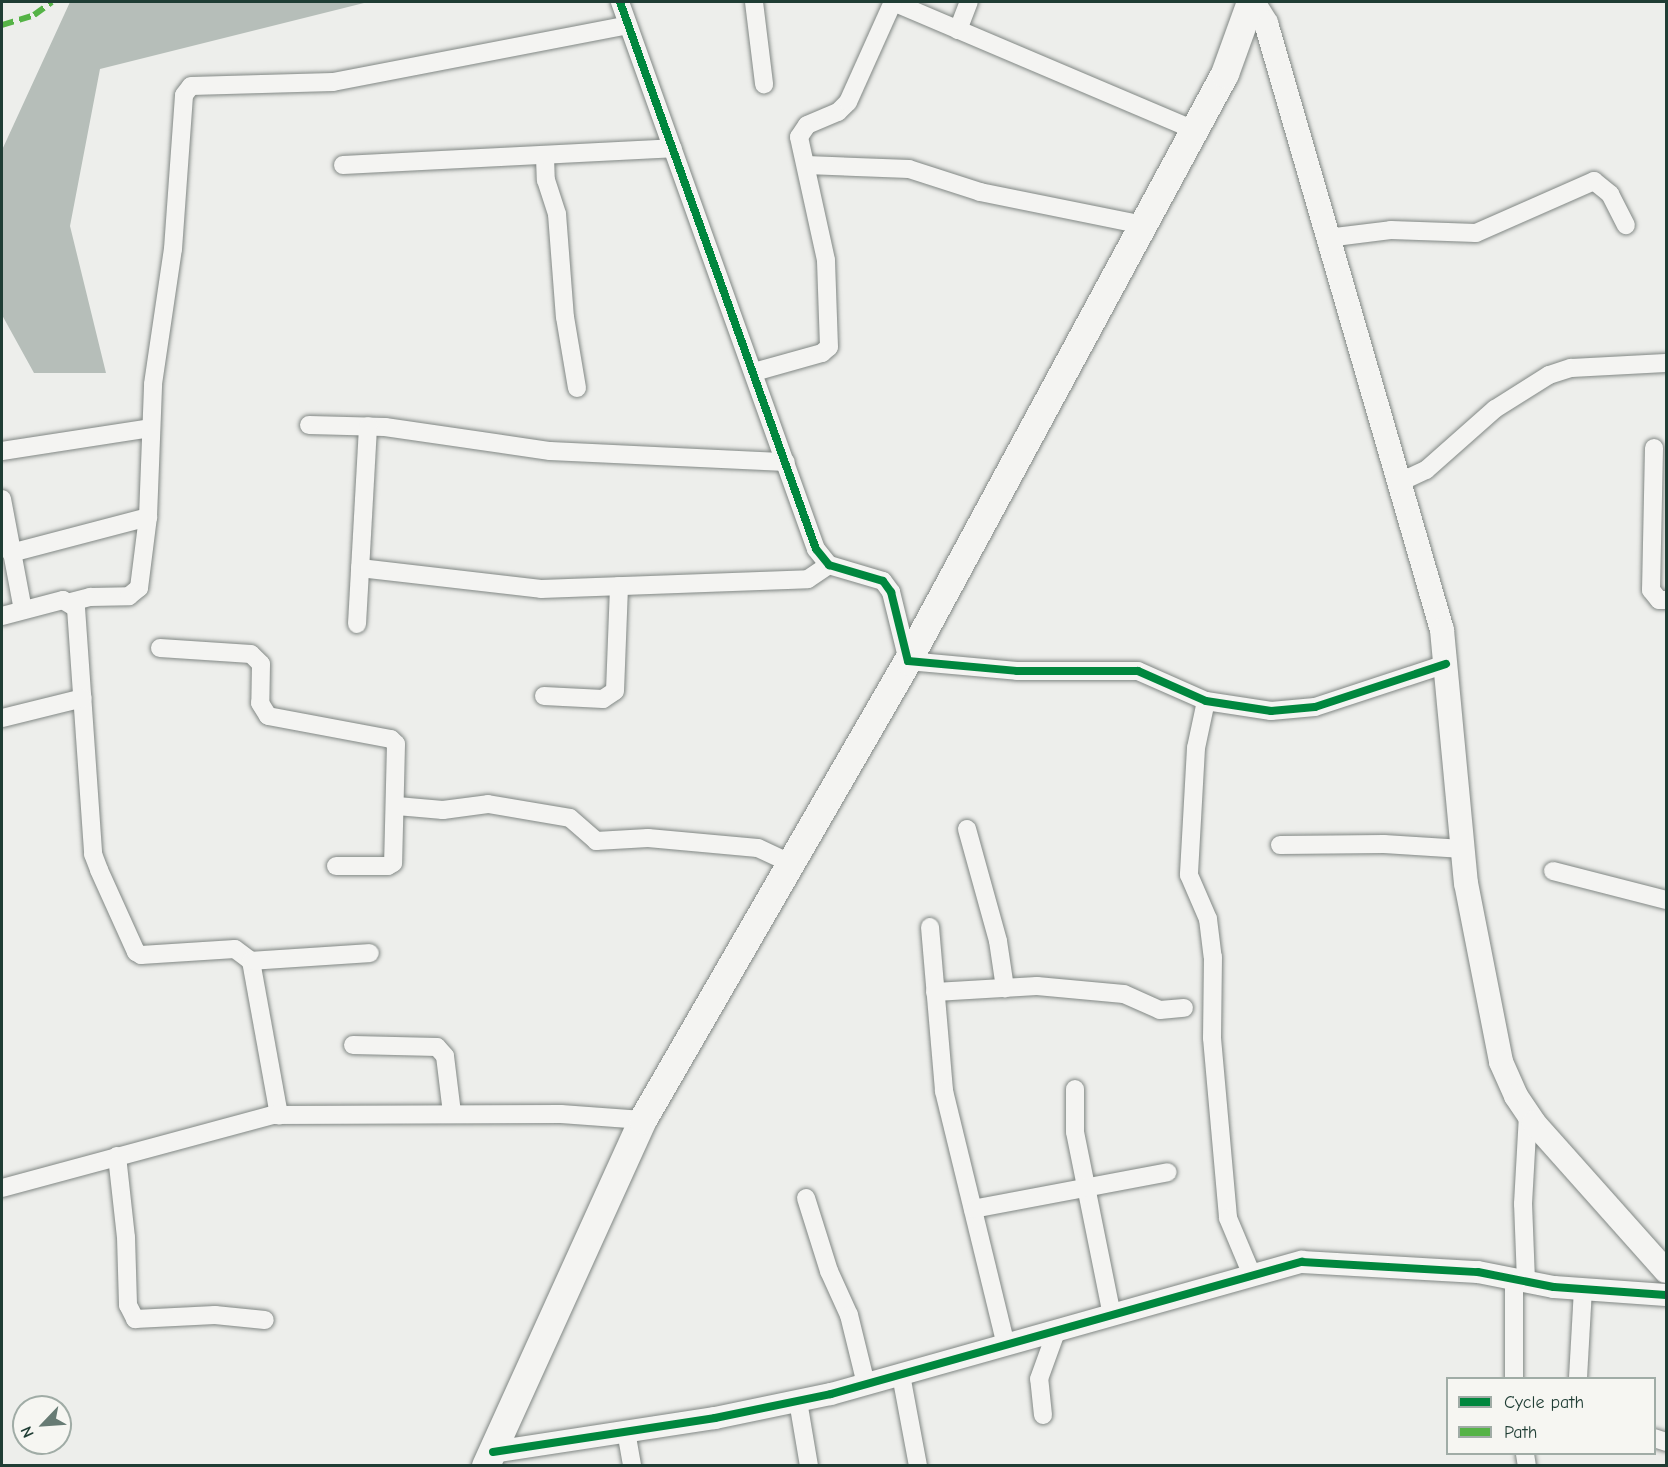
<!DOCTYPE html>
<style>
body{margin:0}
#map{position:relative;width:1668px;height:1467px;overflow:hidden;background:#edeeeb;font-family:"Comic Neue",sans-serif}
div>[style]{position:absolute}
.water>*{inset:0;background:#b6beb9}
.roads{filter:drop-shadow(0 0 2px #818784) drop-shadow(0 0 2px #818784)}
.minor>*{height:18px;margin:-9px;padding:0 9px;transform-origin:9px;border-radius:9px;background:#f4f4f2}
.tertiary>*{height:22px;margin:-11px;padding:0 11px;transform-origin:11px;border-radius:11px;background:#f4f4f2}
.secondary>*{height:24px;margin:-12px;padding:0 12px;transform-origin:12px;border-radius:12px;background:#f4f4f2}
.trunk>*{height:28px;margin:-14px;padding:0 14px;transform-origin:14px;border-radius:14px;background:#f4f4f2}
.quiet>*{height:6px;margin-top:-3px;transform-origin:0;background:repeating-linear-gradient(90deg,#55b346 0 12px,transparent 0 18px)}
.cycleway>*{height:8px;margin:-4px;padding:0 4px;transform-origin:4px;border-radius:4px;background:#00873e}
span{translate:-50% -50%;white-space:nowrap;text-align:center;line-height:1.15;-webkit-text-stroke:6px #f6f6f2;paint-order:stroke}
.frame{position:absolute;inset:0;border:3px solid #1f3d34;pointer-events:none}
.legend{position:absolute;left:1446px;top:1377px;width:210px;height:78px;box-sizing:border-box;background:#f6f6f2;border:2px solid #a0aca6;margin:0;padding:8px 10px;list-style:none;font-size:18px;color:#1f3d34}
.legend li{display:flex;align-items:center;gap:12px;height:30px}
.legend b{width:30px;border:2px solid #a0aca6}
.north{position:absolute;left:12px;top:1395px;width:60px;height:60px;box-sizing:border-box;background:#f6f6f2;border:2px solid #a0aca6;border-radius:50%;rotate:245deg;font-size:16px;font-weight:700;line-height:24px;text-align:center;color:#1f3d34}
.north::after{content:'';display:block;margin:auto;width:21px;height:27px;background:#677b74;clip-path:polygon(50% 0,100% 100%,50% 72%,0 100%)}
</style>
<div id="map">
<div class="water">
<i style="clip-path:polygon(70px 2px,368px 2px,100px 69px,70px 226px,106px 373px,34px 373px,2px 315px,2px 150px)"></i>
</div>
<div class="roads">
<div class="minor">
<i style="left:620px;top:2px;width:581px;rotate:70.29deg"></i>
<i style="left:816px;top:549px;width:21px;rotate:51deg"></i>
<i style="left:829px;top:565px;width:56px;rotate:16.5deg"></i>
<i style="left:883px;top:581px;width:14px;rotate:54deg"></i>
<i style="left:891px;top:592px;width:71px;rotate:76.2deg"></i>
<i style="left:908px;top:661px;width:109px;rotate:5.2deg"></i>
<i style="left:1017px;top:671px;width:121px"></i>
<i style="left:1138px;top:671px;width:74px;rotate:23.8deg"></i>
<i style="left:1206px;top:701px;width:66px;rotate:8.7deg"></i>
<i style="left:1271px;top:711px;width:44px;rotate:-5.2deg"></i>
<i style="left:1315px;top:707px;width:138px;rotate:-18.2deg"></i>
<i style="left:754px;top:2px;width:83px;rotate:83deg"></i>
<i style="left:893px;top:2px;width:328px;rotate:23deg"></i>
<i style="left:958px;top:30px;width:30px;rotate:-69deg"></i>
<i style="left:545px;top:157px;width:23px;rotate:88deg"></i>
<i style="left:546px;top:180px;width:36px;rotate:72deg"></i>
<i style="left:557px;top:214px;width:103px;rotate:85.6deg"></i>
<i style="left:565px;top:317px;width:72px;rotate:80.4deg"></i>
<i style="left:343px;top:165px;width:330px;rotate:-2.9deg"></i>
<i style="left:806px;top:165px;width:103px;rotate:2.2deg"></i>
<i style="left:909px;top:169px;width:75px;rotate:17.9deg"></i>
<i style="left:980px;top:192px;width:166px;rotate:11.4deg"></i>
<i style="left:1327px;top:238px;width:64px;rotate:-7.1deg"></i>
<i style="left:1391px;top:230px;width:85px;rotate:2deg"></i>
<i style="left:1476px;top:233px;width:129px;rotate:-23.8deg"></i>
<i style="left:1594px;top:181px;width:21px;rotate:39deg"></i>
<i style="left:1610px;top:194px;width:35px;rotate:63deg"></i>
<i style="left:754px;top:372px;width:71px;rotate:-15.6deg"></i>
<i style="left:822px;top:353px;width:9px;rotate:-41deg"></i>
<i style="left:829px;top:347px;width:87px;rotate:-92deg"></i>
<i style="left:826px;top:260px;width:126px;rotate:-102.4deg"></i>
<i style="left:799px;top:137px;width:14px;rotate:-56deg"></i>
<i style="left:807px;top:125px;width:34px;rotate:-23deg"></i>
<i style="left:838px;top:112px;width:14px;rotate:-45deg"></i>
<i style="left:848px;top:102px;width:110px;rotate:-65.8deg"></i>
<i style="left:309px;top:425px;width:76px;rotate:1.5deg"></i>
<i style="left:385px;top:427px;width:167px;rotate:8.3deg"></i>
<i style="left:550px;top:451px;width:236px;rotate:2.7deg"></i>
<i style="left:1654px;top:448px;width:142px;rotate:91.2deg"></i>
<i style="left:1651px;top:590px;width:13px;rotate:51deg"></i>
<i style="left:1659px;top:600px;width:7px"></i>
<i style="left:2px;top:451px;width:150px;rotate:-8.8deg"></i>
<i style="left:1400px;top:482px;width:29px;rotate:-25deg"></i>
<i style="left:1426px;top:470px;width:92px;rotate:-41.5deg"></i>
<i style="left:1495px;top:409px;width:64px;rotate:-32.2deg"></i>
<i style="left:1549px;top:375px;width:23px;rotate:-18deg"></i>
<i style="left:1571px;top:368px;width:95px;rotate:-3deg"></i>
<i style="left:2px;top:499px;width:113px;rotate:79.3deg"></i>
<i style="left:11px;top:553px;width:142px;rotate:-14.7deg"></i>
<i style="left:360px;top:568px;width:182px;rotate:6.6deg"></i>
<i style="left:541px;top:589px;width:267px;rotate:-2.1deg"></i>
<i style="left:808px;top:579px;width:25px;rotate:-34deg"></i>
<i style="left:71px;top:602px;width:20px;rotate:-15deg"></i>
<i style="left:90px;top:597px;width:39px;rotate:-1deg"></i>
<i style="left:129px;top:596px;width:13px;rotate:-39deg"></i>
<i style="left:139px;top:588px;width:72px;rotate:-82.8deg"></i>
<i style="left:148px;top:517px;width:133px;rotate:-87.8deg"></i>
<i style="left:153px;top:384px;width:136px;rotate:-81.6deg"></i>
<i style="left:173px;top:249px;width:154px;rotate:-85.9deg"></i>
<i style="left:184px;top:95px;width:11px;rotate:-52deg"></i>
<i style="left:191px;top:86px;width:142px;rotate:-1.6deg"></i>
<i style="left:333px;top:82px;width:300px;rotate:-10.9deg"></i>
<i style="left:2px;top:616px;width:63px;rotate:-14.7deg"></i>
<i style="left:63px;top:600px;width:15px;rotate:32deg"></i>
<i style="left:76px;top:608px;width:247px;rotate:86deg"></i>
<i style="left:93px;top:854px;width:17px;rotate:69deg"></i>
<i style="left:99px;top:870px;width:90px;rotate:65.7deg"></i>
<i style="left:136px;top:952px;width:6px;rotate:31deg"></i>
<i style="left:141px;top:955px;width:94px;rotate:-3.7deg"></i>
<i style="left:235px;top:949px;width:20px;rotate:37deg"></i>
<i style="left:251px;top:961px;width:157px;rotate:79.7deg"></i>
<i style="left:357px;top:624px;width:198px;rotate:-86.8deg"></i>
<i style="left:160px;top:648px;width:91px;rotate:3.8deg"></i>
<i style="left:251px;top:654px;width:14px;rotate:45deg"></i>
<i style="left:261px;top:664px;width:39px;rotate:91deg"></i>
<i style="left:260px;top:703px;width:15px;rotate:58deg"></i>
<i style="left:268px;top:716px;width:125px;rotate:10.6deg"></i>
<i style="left:391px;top:739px;width:7px;rotate:45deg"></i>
<i style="left:396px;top:744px;width:119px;rotate:91.4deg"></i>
<i style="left:393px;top:863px;width:6px;rotate:149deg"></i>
<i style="left:388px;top:866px;width:52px;rotate:180deg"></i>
<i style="left:544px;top:696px;width:59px;rotate:2.9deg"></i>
<i style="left:603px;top:699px;width:14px;rotate:-34deg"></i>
<i style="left:615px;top:691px;width:105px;rotate:-87.8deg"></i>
<i style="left:1206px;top:701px;width:48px;rotate:102deg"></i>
<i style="left:1196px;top:748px;width:127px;rotate:93.2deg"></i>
<i style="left:1189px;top:875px;width:48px;rotate:66.6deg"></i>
<i style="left:1208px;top:919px;width:38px;rotate:83deg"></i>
<i style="left:1213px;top:957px;width:81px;rotate:90.7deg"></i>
<i style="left:1212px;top:1038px;width:181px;rotate:84.9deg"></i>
<i style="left:1228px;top:1218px;width:62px;rotate:67.2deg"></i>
<i style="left:2px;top:718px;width:83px;rotate:-13.9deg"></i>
<i style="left:397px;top:806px;width:46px;rotate:5deg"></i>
<i style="left:443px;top:810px;width:45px;rotate:-7.6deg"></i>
<i style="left:488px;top:804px;width:83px;rotate:9.7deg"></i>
<i style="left:570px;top:818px;width:35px;rotate:41deg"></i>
<i style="left:596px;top:841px;width:52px;rotate:-3.3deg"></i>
<i style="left:648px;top:838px;width:110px;rotate:5.2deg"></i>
<i style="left:758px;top:848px;width:38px;rotate:25deg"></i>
<i style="left:967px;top:829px;width:116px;rotate:74.5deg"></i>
<i style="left:998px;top:941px;width:48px;rotate:81.5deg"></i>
<i style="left:1280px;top:845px;width:104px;rotate:-0.6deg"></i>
<i style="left:1384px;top:844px;width:79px;rotate:3.6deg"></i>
<i style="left:1553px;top:871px;width:117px;rotate:14.4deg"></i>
<i style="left:930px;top:927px;width:165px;rotate:85.1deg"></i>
<i style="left:944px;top:1091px;width:262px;rotate:76.3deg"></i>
<i style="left:251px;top:961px;width:119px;rotate:-3.8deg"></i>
<i style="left:935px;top:992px;width:102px;rotate:-3.4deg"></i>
<i style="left:1037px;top:986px;width:87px;rotate:5.3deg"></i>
<i style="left:1124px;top:994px;width:39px;rotate:24deg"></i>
<i style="left:1160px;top:1010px;width:24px;rotate:-5deg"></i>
<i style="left:353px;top:1045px;width:84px;rotate:1.4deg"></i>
<i style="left:437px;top:1047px;width:12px;rotate:48deg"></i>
<i style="left:445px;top:1056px;width:57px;rotate:83deg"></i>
<i style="left:1075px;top:1089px;width:43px;rotate:90deg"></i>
<i style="left:1075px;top:1132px;width:188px;rotate:78.6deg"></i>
<i style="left:117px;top:1156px;width:81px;rotate:83.7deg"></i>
<i style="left:126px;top:1237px;width:68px;rotate:88.3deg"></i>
<i style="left:128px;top:1305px;width:16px;rotate:63deg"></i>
<i style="left:135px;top:1319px;width:80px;rotate:-2.9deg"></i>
<i style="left:215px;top:1315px;width:50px;rotate:5.7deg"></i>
<i style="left:2px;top:1188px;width:280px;rotate:-15.1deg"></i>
<i style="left:272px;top:1115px;width:289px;rotate:-0.2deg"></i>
<i style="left:561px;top:1114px;width:82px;rotate:4.2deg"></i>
<i style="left:806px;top:1198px;width:77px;rotate:72.5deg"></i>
<i style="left:829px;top:1271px;width:48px;rotate:65.6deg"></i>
<i style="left:849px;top:1315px;width:71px;rotate:76.2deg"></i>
<i style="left:973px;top:1209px;width:198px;rotate:-10.7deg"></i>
<i style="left:1526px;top:1281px;width:77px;rotate:-92.2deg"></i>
<i style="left:1523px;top:1204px;width:90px;rotate:-86.8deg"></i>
<i style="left:901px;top:1375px;width:93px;rotate:79.4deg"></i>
<i style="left:1514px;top:1378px;width:99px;rotate:-90deg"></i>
<i style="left:1578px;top:1378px;width:89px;rotate:-86.8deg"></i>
<i style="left:798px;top:1401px;width:66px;rotate:80.4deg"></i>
<i style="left:1043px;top:1415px;width:36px;rotate:-96deg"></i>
<i style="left:1039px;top:1379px;width:50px;rotate:-70.1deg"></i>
<i style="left:626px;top:1431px;width:36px;rotate:80deg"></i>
<i style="left:1654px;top:1438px;width:13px;rotate:18deg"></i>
<i style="left:1525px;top:1454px;width:12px;rotate:81deg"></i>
</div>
<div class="tertiary">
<i style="left:493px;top:1452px;width:225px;rotate:-8.7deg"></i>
<i style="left:715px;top:1418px;width:118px;rotate:-11.7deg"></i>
<i style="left:831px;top:1394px;width:489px;rotate:-15.7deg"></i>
<i style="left:1302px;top:1262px;width:176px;rotate:3.3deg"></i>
<i style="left:1478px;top:1272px;width:77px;rotate:11.2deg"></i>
<i style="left:1554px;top:1287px;width:112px;rotate:4.1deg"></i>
</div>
<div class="secondary">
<i style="left:1253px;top:2px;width:25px;rotate:58deg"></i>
<i style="left:1266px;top:23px;width:632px;rotate:73.83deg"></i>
<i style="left:1442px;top:630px;width:254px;rotate:84.6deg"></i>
<i style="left:1466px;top:883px;width:182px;rotate:78.9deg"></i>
<i style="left:1501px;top:1062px;width:37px;rotate:66deg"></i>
<i style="left:1516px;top:1096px;width:32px;rotate:56deg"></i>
<i style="left:1534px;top:1123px;width:198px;rotate:48.3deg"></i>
</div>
<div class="trunk">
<i style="left:486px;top:1466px;width:380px;rotate:-65.6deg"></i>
<i style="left:643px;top:1120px;width:530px;rotate:-60deg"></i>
<i style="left:908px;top:661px;width:667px;rotate:-61.63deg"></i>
<i style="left:1225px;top:74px;width:77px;rotate:-70.1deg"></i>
</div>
</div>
<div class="quiet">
<i style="left:2px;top:25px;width:34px;rotate:-17deg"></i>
<i style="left:34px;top:15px;width:22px;rotate:-36deg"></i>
</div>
<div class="cycleway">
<i style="left:620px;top:2px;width:581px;rotate:70.29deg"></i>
<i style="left:816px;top:549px;width:21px;rotate:51deg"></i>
<i style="left:829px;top:565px;width:56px;rotate:16.5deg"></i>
<i style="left:883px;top:581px;width:14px;rotate:54deg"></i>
<i style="left:891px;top:592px;width:71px;rotate:76.2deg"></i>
<i style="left:908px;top:661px;width:109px;rotate:5.2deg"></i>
<i style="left:1017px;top:671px;width:121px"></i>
<i style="left:1138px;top:671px;width:74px;rotate:23.8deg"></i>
<i style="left:1206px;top:701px;width:66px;rotate:8.7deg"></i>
<i style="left:1271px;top:711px;width:44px;rotate:-5.2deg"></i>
<i style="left:1315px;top:707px;width:138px;rotate:-18.2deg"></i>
<i style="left:493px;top:1452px;width:225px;rotate:-8.7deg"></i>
<i style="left:715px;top:1418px;width:118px;rotate:-11.7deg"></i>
<i style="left:831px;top:1394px;width:489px;rotate:-15.7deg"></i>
<i style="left:1302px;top:1262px;width:176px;rotate:3.3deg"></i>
<i style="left:1478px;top:1272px;width:77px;rotate:11.2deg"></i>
<i style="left:1554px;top:1287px;width:112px;rotate:4.1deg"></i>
</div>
<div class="frame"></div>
<ul class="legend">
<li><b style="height:8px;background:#00873e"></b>Cycle path</li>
<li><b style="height:8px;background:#55b346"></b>Path</li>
</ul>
<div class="north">N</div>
</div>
